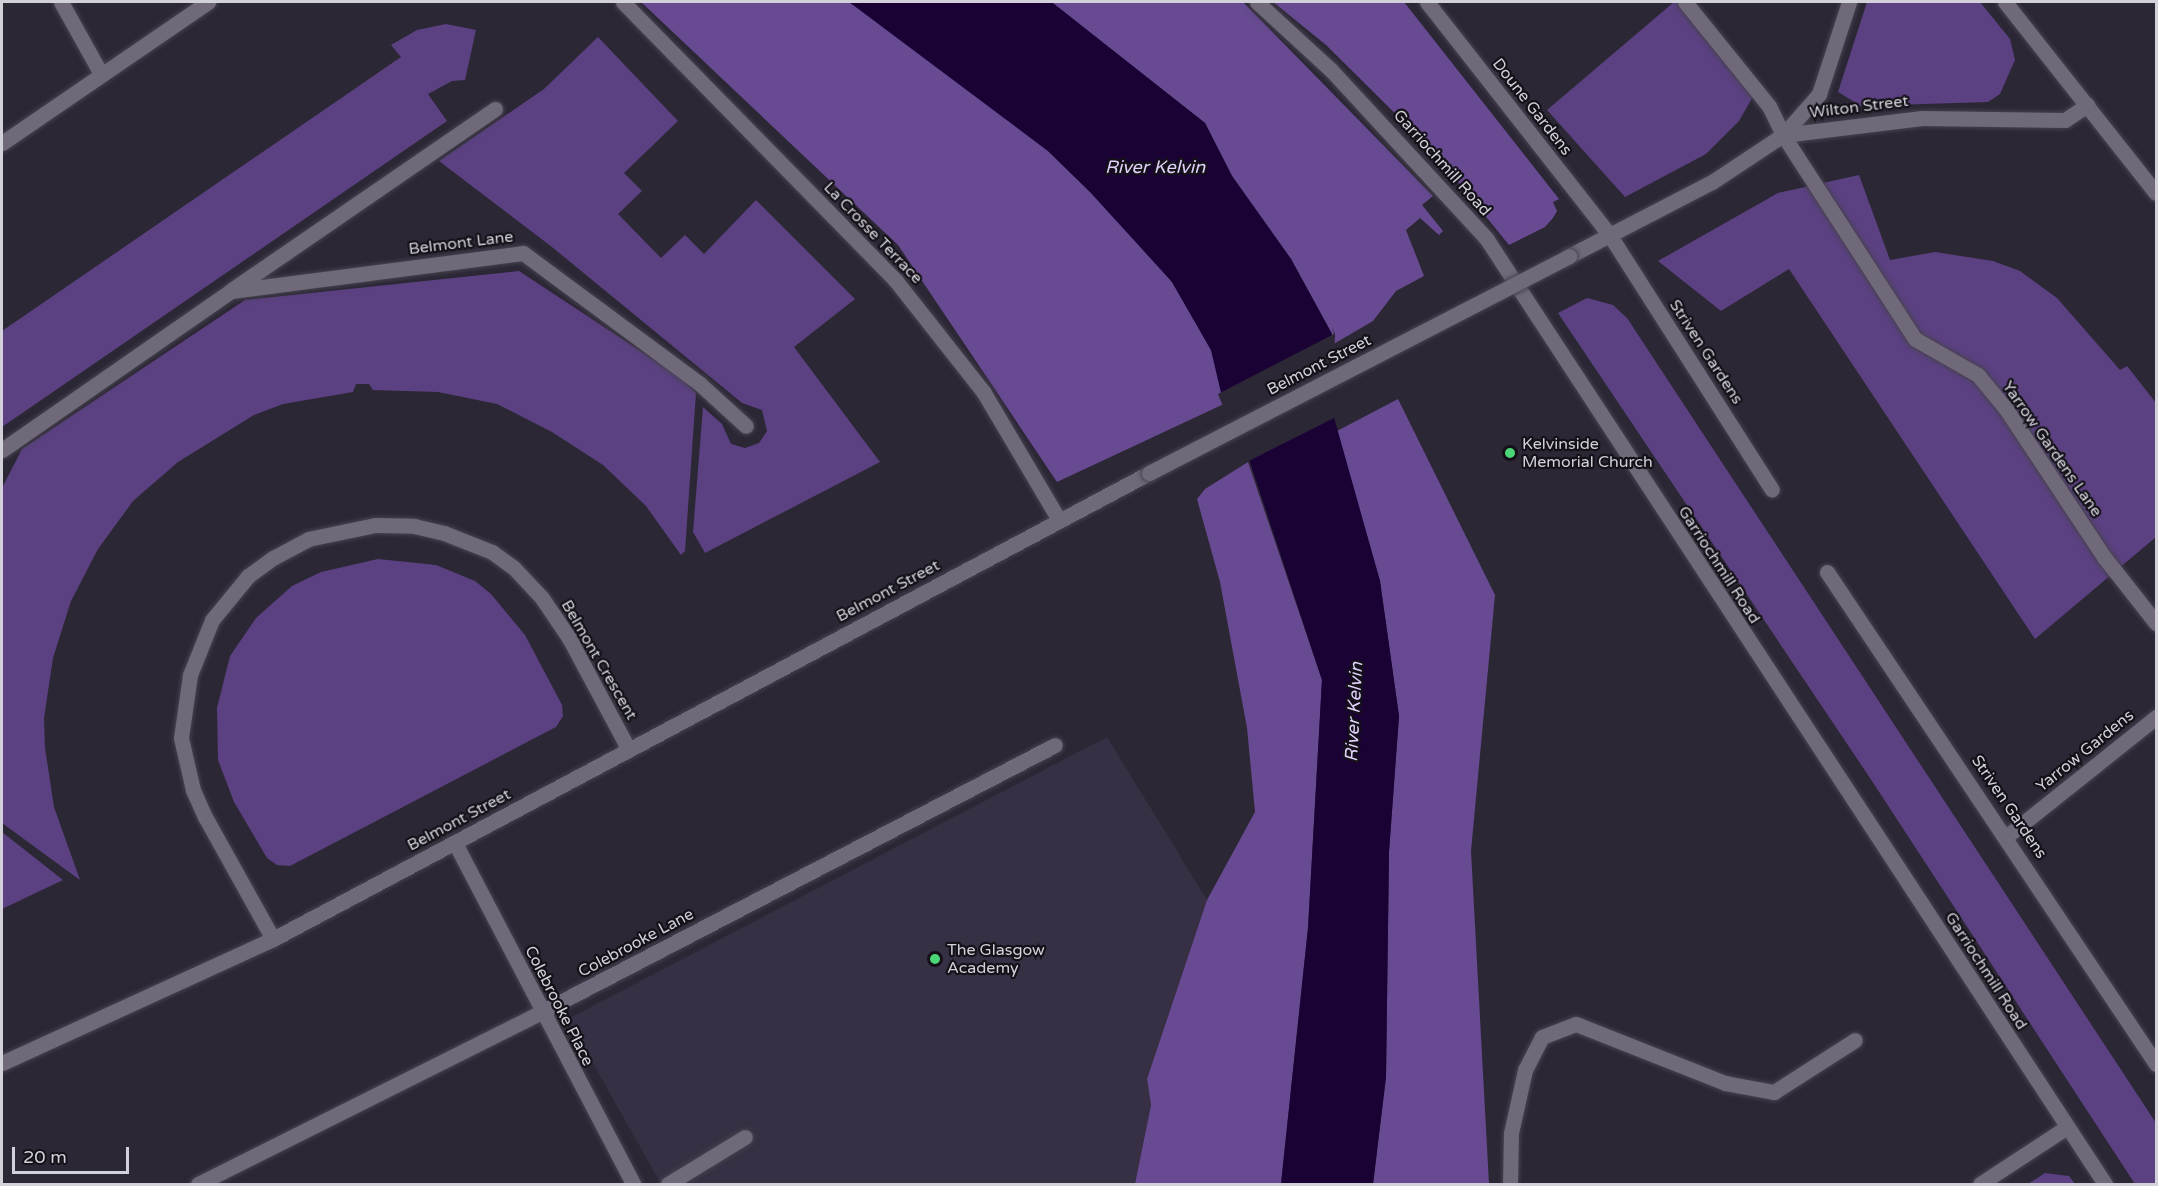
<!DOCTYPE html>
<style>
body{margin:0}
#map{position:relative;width:2158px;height:1186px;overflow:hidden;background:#2c2735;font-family:"Varela Round",sans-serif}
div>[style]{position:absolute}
.built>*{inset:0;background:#373044}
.green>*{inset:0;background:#5b4181}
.forest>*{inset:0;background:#674a92}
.water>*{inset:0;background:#1b0235}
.pier>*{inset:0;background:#2c2735}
.roads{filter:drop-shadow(0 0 2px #46424e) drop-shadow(0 0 2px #46424e)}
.minor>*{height:15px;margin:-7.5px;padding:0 7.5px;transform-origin:7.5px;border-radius:7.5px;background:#6f697a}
.bridges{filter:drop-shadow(0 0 2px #46424e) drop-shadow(0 0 2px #46424e)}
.minor-bridge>*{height:15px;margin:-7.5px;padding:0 7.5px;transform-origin:7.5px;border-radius:7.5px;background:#6f697a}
.dots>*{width:16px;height:16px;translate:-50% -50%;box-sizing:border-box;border:3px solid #141118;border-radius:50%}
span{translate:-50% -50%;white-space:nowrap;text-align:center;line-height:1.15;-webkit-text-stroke:4.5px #141118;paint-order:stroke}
.street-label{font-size:16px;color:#d2d0d9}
.poi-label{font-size:16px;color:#d2d0d9}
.left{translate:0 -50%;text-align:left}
.water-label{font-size:18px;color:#dfd1fa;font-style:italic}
.frame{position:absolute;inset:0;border:3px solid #d2d0d9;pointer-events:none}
.scale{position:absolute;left:12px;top:1147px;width:117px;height:27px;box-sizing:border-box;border:3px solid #d2d0d9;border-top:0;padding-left:8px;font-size:18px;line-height:21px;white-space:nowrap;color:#d2d0d9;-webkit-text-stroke:4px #141118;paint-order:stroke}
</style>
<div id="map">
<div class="built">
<i style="clip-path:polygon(1107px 737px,1207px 900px,1147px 1079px,1151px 1105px,1135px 1184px,661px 1184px,568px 1019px)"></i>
</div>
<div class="green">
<i style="clip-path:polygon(1674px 2px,1681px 2px,1755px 93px,1739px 121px,1706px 154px,1625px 197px,1547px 110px)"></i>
<i style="clip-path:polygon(1867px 2px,1980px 2px,2010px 39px,2015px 60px,2000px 94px,1988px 102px,1861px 106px,1838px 92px)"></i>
<i style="clip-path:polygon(446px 24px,476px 30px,465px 80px,452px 81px,428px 94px,447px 121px,2px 427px,2px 331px,401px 57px,391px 45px,417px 30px)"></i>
<i style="clip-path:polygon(598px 37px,678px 121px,624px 173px,642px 191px,618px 214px,661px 258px,685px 235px,704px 254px,756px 200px,855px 299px,794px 347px,880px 462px,705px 553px,693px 532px,703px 407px,722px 424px,731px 444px,745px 448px,759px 443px,767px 431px,762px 410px,742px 403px,552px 247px,439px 161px,544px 89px)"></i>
<i style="clip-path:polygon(1859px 175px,1890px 260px,1935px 252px,1993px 261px,2020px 271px,2057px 298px,2120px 370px,2127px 366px,2156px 403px,2156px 537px,2035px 639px,1789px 269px,1721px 311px,1658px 261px,1778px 193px)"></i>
<i style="clip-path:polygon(519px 271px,680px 377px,696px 393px,685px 551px,681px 555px,646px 506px,603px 465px,552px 432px,497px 404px,438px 392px,373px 390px,369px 384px,356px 384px,353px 392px,283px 404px,254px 415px,178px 462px,133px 501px,98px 549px,71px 601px,53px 658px,44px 718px,45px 748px,54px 807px,80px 880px,2px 823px,2px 488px,22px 449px,245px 300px)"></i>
<i style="clip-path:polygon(1587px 298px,1613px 305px,1627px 318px,2156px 1123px,2156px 1184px,2135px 1184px,1870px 778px,1558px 313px)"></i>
<i style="clip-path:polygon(378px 559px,436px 565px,475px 581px,491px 594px,525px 635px,562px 705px,563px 716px,556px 727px,290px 866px,277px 865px,267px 858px,234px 802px,218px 760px,217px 708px,230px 656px,256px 618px,292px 586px,321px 572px)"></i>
<i style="clip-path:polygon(2px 832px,63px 880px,2px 909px)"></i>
<i style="clip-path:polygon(2045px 1173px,2069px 1176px,2075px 1184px,2028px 1184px)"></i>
</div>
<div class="forest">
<i style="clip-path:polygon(641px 2px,849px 2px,882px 24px,1048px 151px,1123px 224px,1172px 282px,1211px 350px,1226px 403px,1057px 482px,898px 245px)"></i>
<i style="clip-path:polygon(1051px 2px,1243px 2px,1433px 196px,1422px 205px,1443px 231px,1439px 235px,1420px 218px,1406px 230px,1424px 276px,1396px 291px,1373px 321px,1332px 345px,1332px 334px,1291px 259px,1232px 176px,1205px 123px)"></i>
<i style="clip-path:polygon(1273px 2px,1404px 2px,1559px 199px,1553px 202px,1557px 211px,1553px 218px,1545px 227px,1509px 245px,1432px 150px,1326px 45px)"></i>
<i style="clip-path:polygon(1398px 399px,1495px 595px,1471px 851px,1489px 1184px,1373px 1184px,1386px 1077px,1389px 852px,1399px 716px,1380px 581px,1337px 431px)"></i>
<i style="clip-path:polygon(1248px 462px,1322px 680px,1308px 928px,1281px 1184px,1135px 1184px,1151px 1105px,1147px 1079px,1207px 900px,1255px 812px,1247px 728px,1220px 582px,1197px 499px,1205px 489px)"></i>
</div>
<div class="water">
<i style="clip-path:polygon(849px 2px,1053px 3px,1205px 123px,1232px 176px,1291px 259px,1332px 334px,1330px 403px,1380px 581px,1399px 716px,1389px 852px,1386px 1077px,1373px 1184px,1281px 1184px,1308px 928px,1322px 680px,1243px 441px,1221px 393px,1211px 350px,1172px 282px,1090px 192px,1048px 151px)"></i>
</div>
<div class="pier">
<i style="clip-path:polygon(1332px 327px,1335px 334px,1333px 403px,1336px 417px,1245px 463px,1218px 394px,1334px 334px)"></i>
</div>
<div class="roads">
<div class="minor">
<i style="left:61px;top:2px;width:82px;rotate:60.9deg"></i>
<i style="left:623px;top:2px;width:390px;rotate:45.6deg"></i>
<i style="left:896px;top:281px;width:142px;rotate:51.8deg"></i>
<i style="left:984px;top:393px;width:147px;rotate:59.4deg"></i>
<i style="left:1257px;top:2px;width:100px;rotate:42.6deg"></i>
<i style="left:1331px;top:70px;width:229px;rotate:47.3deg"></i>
<i style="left:1486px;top:238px;width:1131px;rotate:56.8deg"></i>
<i style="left:1427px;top:2px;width:295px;rotate:51.9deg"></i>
<i style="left:1609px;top:234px;width:303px;rotate:57.5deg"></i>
<i style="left:1685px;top:2px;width:134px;rotate:51.1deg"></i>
<i style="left:1769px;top:106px;width:32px;rotate:64deg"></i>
<i style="left:1783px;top:135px;width:243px;rotate:57.1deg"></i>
<i style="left:1915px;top:339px;width:73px;rotate:29.7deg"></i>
<i style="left:1978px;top:375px;width:44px;rotate:50.5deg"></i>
<i style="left:2006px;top:409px;width:178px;rotate:56.5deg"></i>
<i style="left:2104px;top:557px;width:84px;rotate:51.8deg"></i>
<i style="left:2005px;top:2px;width:243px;rotate:51.7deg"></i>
<i style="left:1783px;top:135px;width:140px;rotate:-7deg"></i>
<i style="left:1922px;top:118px;width:143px;rotate:0.8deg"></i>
<i style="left:2065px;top:120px;width:27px;rotate:-34deg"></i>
<i style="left:2px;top:143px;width:250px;rotate:-34.4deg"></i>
<i style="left:1569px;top:256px;width:161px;rotate:-27.4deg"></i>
<i style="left:1712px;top:182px;width:85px;rotate:-33.5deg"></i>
<i style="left:1783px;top:135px;width:55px;rotate:-48.7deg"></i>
<i style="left:1819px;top:94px;width:97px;rotate:-71.9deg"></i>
<i style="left:233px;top:289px;width:318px;rotate:-34.5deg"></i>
<i style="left:2px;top:450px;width:279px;rotate:-34.8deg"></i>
<i style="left:231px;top:291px;width:294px;rotate:-7.4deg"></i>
<i style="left:523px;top:253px;width:220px;rotate:36.5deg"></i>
<i style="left:700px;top:384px;width:62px;rotate:42.4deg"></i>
<i style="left:1827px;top:572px;width:592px;rotate:56.23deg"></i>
<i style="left:2007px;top:836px;width:191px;rotate:-38.6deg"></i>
<i style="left:455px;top:843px;width:385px;rotate:62.4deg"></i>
<i style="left:273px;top:939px;width:140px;rotate:-119.1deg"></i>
<i style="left:205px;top:817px;width:30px;rotate:-114deg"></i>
<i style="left:193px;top:790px;width:53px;rotate:-103deg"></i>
<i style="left:181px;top:738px;width:64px;rotate:-81.9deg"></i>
<i style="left:190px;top:675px;width:59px;rotate:-68.2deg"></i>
<i style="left:212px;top:620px;width:57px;rotate:-50.7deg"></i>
<i style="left:248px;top:576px;width:31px;rotate:-36deg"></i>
<i style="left:273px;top:558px;width:40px;rotate:-28deg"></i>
<i style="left:308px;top:539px;width:68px;rotate:-11.8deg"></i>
<i style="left:375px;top:525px;width:39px;rotate:1deg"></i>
<i style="left:414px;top:526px;width:31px;rotate:13deg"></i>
<i style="left:444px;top:533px;width:52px;rotate:21.6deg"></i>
<i style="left:492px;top:552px;width:27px;rotate:36deg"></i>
<i style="left:514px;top:568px;width:41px;rotate:47deg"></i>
<i style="left:542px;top:598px;width:48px;rotate:56deg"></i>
<i style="left:569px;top:638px;width:127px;rotate:61.8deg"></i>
<i style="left:2px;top:1063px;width:298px;rotate:-24.6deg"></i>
<i style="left:273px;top:939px;width:992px;rotate:-28.01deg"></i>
<i style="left:198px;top:1184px;width:384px;rotate:-26.6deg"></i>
<i style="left:541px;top:1012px;width:579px;rotate:-27.45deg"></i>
<i style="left:668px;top:1184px;width:90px;rotate:-31.4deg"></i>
<i style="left:1510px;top:1184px;width:51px;rotate:-88.9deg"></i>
<i style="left:1511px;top:1133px;width:65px;rotate:-77.5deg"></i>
<i style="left:1525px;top:1070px;width:37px;rotate:-63deg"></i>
<i style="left:1542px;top:1037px;width:36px;rotate:-21deg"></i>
<i style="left:1576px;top:1024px;width:160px;rotate:21.6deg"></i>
<i style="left:1725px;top:1083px;width:50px;rotate:10.4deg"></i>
<i style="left:1774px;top:1092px;width:96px;rotate:-32.7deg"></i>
<i style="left:1980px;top:1184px;width:104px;rotate:-33.2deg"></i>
</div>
</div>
<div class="bridges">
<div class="minor-bridge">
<i style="left:1149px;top:473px;width:473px;rotate:-27.3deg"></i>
</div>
</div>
<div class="dots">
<i style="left:1510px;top:453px;background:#4bd677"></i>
<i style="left:935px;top:959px;background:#4bd677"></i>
</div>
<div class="street-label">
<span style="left:1532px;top:107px;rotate:52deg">Doune Gardens</span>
<span style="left:1859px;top:107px;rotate:-7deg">Wilton Street</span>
<span style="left:1442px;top:163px;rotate:48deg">Garriochmill Road</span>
<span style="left:873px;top:233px;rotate:46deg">La Crosse Terrace</span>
<span style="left:461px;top:243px;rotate:-7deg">Belmont Lane</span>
<span style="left:1706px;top:352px;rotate:57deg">Striven Gardens</span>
<span style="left:1319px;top:365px;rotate:-27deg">Belmont Street</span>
<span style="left:2052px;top:449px;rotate:55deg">Yarrow Gardens Lane</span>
<span style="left:1719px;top:565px;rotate:57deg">Garriochmill Road</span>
<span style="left:888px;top:591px;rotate:-28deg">Belmont Street</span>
<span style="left:599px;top:660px;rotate:60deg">Belmont Crescent</span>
<span style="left:2085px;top:751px;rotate:-39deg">Yarrow Gardens</span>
<span style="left:2009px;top:807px;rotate:56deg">Striven Gardens</span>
<span style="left:459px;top:820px;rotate:-28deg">Belmont Street</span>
<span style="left:636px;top:943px;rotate:-28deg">Colebrooke Lane</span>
<span style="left:1986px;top:971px;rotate:57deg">Garriochmill Road</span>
<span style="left:559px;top:1006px;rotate:63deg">Colebrooke Place</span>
</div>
<div class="poi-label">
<span class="left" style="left:1522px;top:453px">Kelvinside<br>Memorial Church</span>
<span class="left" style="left:947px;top:959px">The Glasgow<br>Academy</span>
</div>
<div class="water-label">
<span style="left:1155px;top:167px">River Kelvin</span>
<span style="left:1354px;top:712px;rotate:-87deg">River Kelvin</span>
</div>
<div class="frame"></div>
<div class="scale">20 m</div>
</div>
